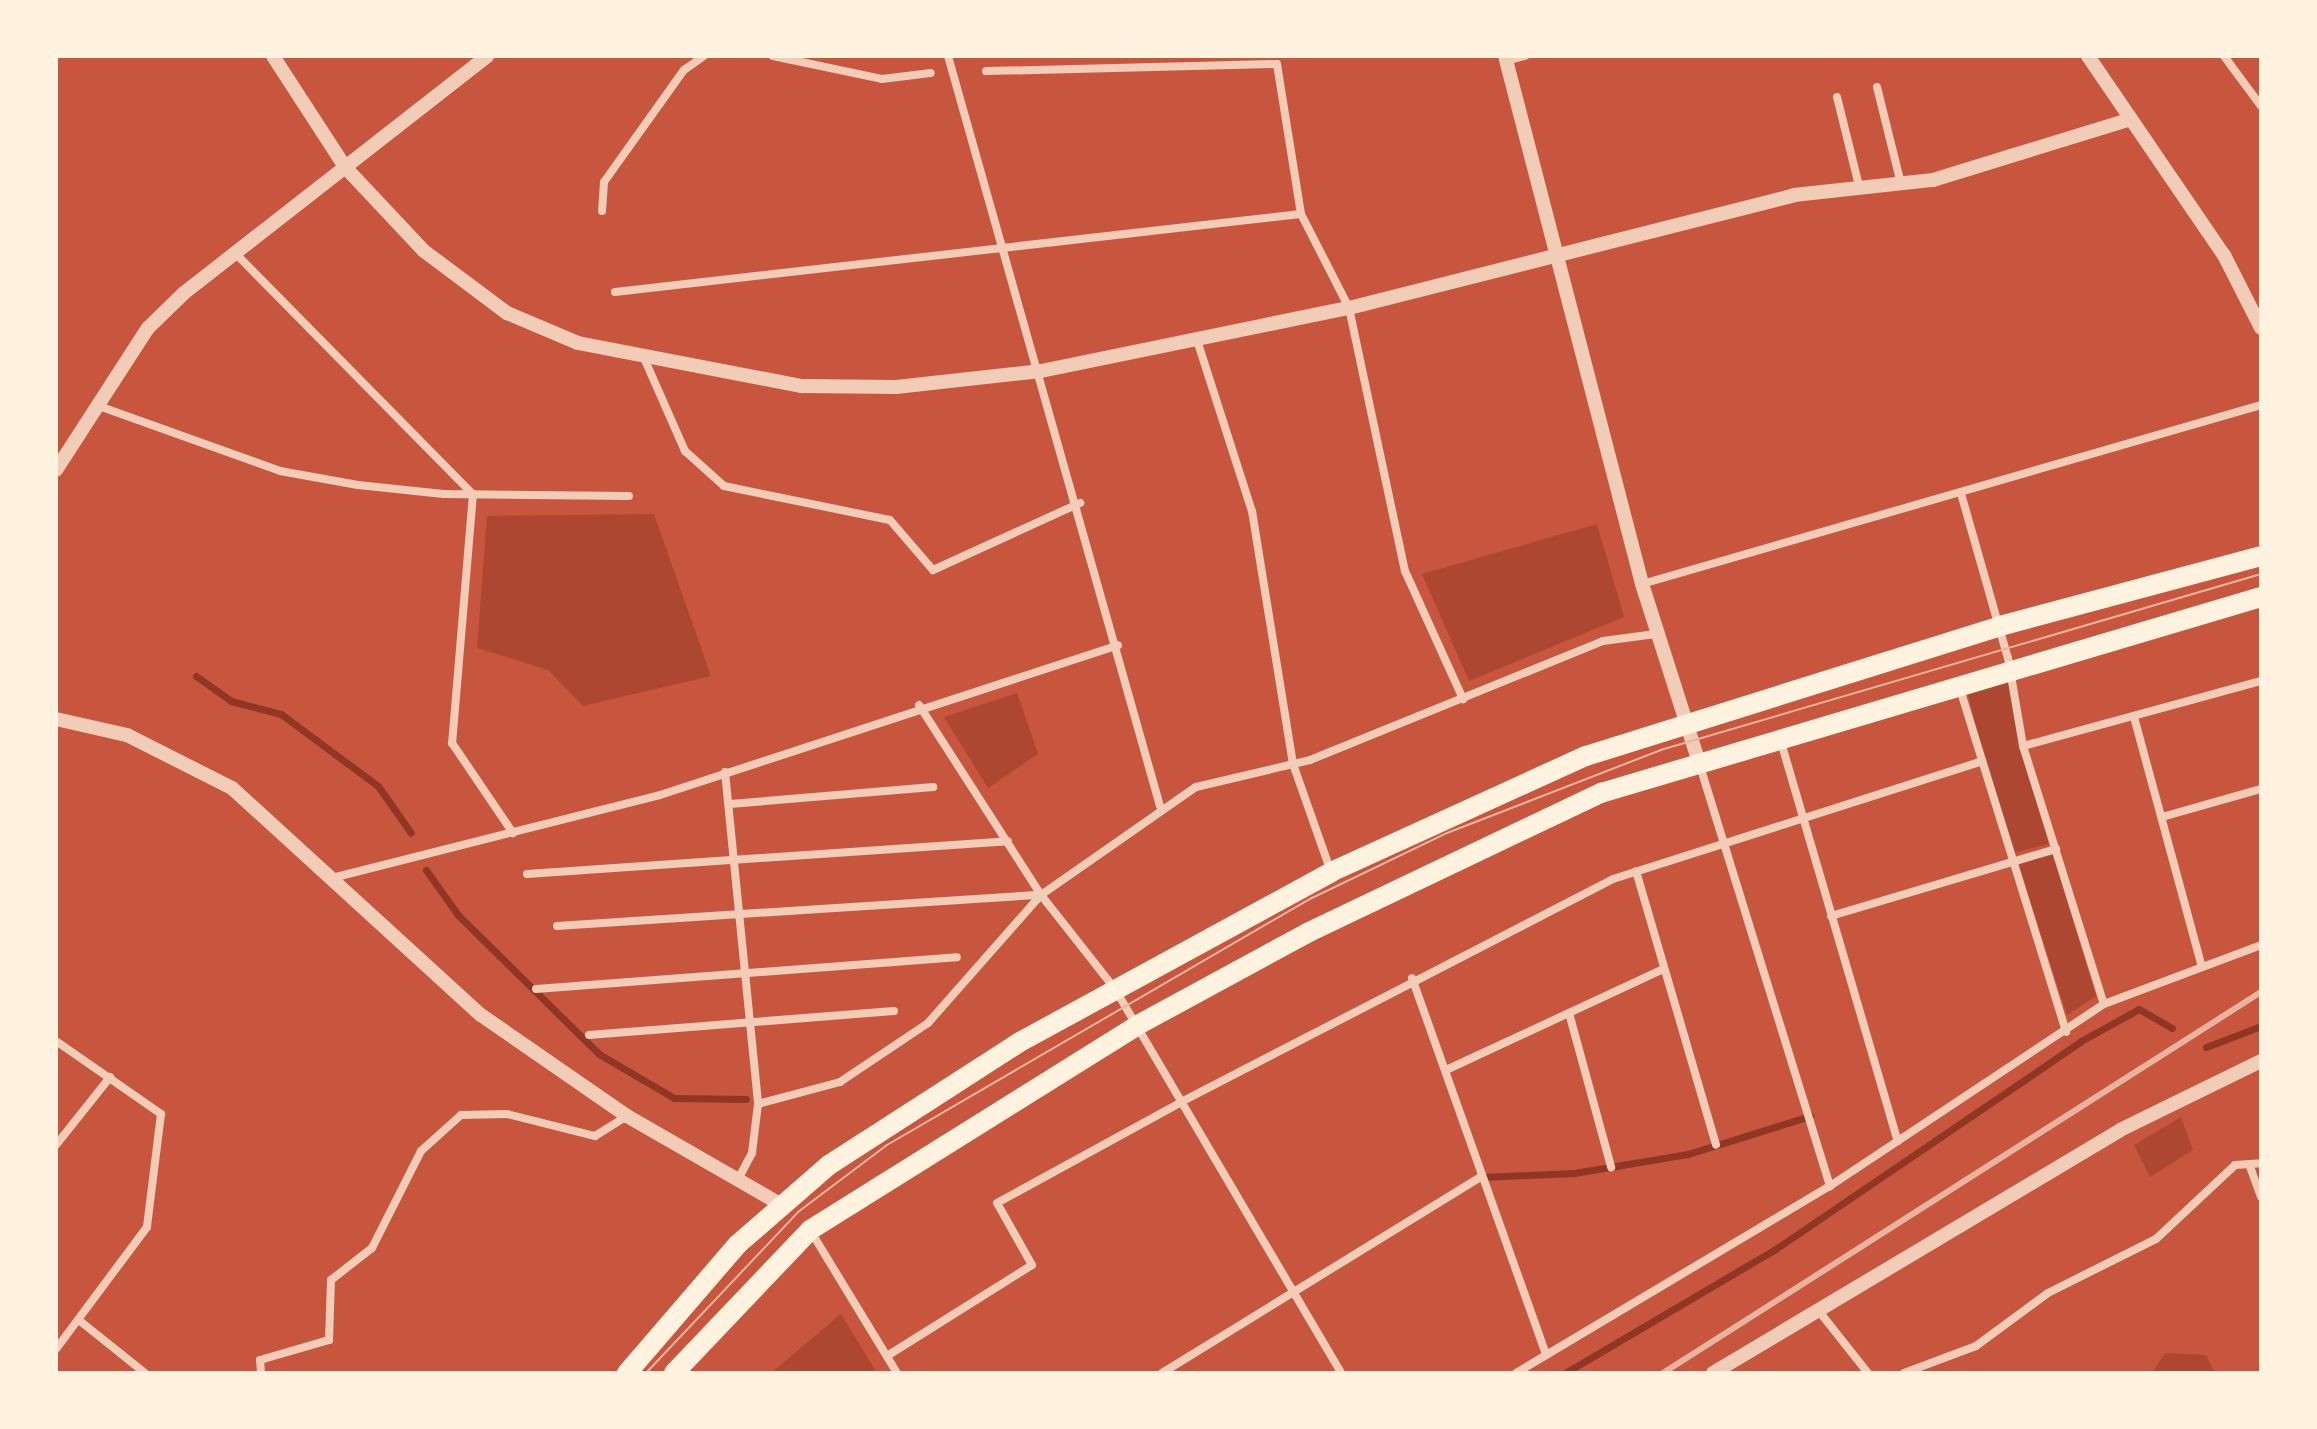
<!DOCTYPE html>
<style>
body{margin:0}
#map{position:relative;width:2317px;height:1429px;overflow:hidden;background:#c8553d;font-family:"Sofia Sans Condensed",sans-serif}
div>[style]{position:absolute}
.green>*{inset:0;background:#ae4732;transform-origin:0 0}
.stream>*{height:7px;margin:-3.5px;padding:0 3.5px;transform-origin:3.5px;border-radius:3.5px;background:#8f3625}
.minor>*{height:8px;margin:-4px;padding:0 4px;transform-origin:4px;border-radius:4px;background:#f1ccb7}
.tertiary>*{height:14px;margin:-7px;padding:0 7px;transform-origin:7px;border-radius:7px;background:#f1ccb7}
.trunk>*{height:20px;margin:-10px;padding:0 10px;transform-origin:10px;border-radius:10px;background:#fff3e0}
.tram>*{height:2px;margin:-1px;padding:0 1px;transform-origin:1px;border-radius:1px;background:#e9b49f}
.rail>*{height:6px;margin:-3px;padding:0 3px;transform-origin:3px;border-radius:3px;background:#e9b49f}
span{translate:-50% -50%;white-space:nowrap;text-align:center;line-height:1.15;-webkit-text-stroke:6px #fff3e0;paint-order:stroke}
.frame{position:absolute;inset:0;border:58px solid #fff3e0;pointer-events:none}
</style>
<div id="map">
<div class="green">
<i style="clip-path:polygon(654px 514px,711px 676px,583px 706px,548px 670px,477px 648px,487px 516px)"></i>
<i style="clip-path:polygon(1597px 524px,1624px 617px,1469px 681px,1422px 574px)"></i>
<i style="left:2008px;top:681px;width:168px;height:42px;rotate:76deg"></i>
<i style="clip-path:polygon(1017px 693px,1038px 754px,988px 788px,944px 717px)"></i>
<i style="clip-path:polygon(2053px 855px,2096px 996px,2067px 1015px,2018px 863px)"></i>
<i style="clip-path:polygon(2181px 1117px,2193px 1150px,2150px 1177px,2134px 1145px)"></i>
<i style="clip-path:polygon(841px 1314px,877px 1373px,771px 1373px)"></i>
<i style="clip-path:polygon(2165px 1353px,2206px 1355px,2215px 1373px,2152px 1373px)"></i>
</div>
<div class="stream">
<i style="left:196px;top:676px;width:43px;rotate:35.5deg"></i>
<i style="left:231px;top:701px;width:52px;rotate:14.6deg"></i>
<i style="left:281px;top:714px;width:121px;rotate:36.6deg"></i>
<i style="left:378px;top:786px;width:57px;rotate:54.9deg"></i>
<i style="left:426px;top:870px;width:55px;rotate:54.6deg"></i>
<i style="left:458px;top:915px;width:198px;rotate:44.6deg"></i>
<i style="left:599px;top:1054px;width:87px;rotate:30.4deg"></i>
<i style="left:674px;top:1098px;width:72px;rotate:0.8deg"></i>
<i style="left:2206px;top:1047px;width:59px;rotate:-20.9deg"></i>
<i style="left:1481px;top:1177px;width:93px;rotate:-2.5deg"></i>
<i style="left:1574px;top:1173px;width:116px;rotate:-9.5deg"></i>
<i style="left:1688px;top:1154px;width:128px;rotate:-17.3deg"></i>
<i style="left:1565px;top:1373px;width:243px;rotate:-30.5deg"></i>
<i style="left:1774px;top:1250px;width:371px;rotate:-34.2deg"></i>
<i style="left:2081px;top:1041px;width:66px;rotate:-28.9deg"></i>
<i style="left:2139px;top:1009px;width:38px;rotate:30deg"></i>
</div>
<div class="minor">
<i style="left:773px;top:56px;width:111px;rotate:11.9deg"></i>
<i style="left:882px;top:79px;width:49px;rotate:-7deg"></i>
<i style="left:948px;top:56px;width:779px;rotate:74.22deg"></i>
<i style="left:2224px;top:56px;width:62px;rotate:53.5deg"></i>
<i style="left:1506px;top:61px;width:20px;rotate:-15deg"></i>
<i style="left:1877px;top:87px;width:100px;rotate:76.1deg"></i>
<i style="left:1837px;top:97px;width:92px;rotate:76.1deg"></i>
<i style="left:602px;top:211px;width:29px;rotate:-86deg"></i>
<i style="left:604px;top:182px;width:138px;rotate:-54.5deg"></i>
<i style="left:684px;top:70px;width:24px;rotate:-35deg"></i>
<i style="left:1301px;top:214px;width:106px;rotate:62.9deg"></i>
<i style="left:1349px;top:308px;width:269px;rotate:78deg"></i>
<i style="left:1405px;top:571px;width:141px;rotate:65.6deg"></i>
<i style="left:236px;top:254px;width:337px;rotate:45.4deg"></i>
<i style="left:473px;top:494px;width:250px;rotate:94.8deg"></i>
<i style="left:452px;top:743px;width:109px;rotate:55.9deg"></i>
<i style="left:615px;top:292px;width:690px;rotate:-6.49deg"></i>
<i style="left:1301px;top:214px;width:152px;rotate:-99.1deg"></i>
<i style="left:1277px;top:64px;width:291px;rotate:178.6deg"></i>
<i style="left:1196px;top:337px;width:183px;rotate:72.2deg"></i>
<i style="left:1252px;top:511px;width:256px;rotate:80.8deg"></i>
<i style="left:1293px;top:764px;width:114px;rotate:70.6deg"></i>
<i style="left:644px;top:358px;width:102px;rotate:66.2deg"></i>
<i style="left:685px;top:451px;width:52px;rotate:41.9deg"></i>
<i style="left:724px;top:486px;width:169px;rotate:11.6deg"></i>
<i style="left:890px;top:520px;width:66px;rotate:49.3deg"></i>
<i style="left:933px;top:570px;width:162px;rotate:-24.5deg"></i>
<i style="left:96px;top:405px;width:195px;rotate:19.7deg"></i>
<i style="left:280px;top:471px;width:79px;rotate:10.2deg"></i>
<i style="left:358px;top:485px;width:86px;rotate:6deg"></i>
<i style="left:444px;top:494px;width:185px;rotate:0.6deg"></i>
<i style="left:1962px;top:497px;width:167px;rotate:74.1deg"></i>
<i style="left:2008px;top:658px;width:89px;rotate:80.3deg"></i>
<i style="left:2023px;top:746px;width:270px;rotate:72.6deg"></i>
<i style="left:1642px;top:584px;width:644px;rotate:-16.13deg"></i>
<i style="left:1960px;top:689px;width:359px;rotate:72.8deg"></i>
<i style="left:919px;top:705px;width:226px;rotate:57.3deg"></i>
<i style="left:1041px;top:895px;width:120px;rotate:51.8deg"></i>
<i style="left:1115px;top:989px;width:446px;rotate:59.5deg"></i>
<i style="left:2134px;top:717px;width:259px;rotate:74.8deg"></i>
<i style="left:1781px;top:742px;width:416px;rotate:73.7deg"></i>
<i style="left:2023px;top:746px;width:247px;rotate:-15.3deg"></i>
<i style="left:1700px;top:766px;width:440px;rotate:72.8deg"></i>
<i style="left:725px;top:772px;width:334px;rotate:84.3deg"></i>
<i style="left:758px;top:1104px;width:49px;rotate:97deg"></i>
<i style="left:752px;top:1153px;width:32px;rotate:118deg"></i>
<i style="left:730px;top:804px;width:204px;rotate:-4.8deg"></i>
<i style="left:2162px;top:817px;width:103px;rotate:-15.8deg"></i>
<i style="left:1636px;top:871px;width:285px;rotate:73.7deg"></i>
<i style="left:527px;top:874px;width:482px;rotate:-3.9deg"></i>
<i style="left:336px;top:877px;width:334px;rotate:-14.2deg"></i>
<i style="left:660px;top:795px;width:482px;rotate:-18.1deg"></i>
<i style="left:1831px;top:916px;width:235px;rotate:-16.6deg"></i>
<i style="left:557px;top:926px;width:484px;rotate:-3.7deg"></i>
<i style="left:1412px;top:978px;width:400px;rotate:70.4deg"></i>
<i style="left:536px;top:989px;width:422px;rotate:-4.3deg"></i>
<i style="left:1569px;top:1013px;width:160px;rotate:74.7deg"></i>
<i style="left:589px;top:1035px;width:306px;rotate:-4.5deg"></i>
<i style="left:56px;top:1041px;width:128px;rotate:34.8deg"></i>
<i style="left:161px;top:1114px;width:114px;rotate:97.1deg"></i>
<i style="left:147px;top:1227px;width:152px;rotate:126.7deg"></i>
<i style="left:1446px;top:1070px;width:240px;rotate:-24.9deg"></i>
<i style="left:758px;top:1104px;width:85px;rotate:-15deg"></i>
<i style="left:840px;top:1082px;width:106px;rotate:-33.8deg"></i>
<i style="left:928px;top:1023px;width:171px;rotate:-48.6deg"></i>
<i style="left:1041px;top:895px;width:189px;rotate:-34.9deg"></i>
<i style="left:1196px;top:787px;width:117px;rotate:-13.3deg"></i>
<i style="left:1310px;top:760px;width:316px;rotate:-22.1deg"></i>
<i style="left:1603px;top:641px;width:53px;rotate:-7.5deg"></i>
<i style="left:56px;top:1145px;width:87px;rotate:-51.5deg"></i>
<i style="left:2249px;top:1164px;width:35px;rotate:70deg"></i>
<i style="left:810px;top:1230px;width:167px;rotate:58.7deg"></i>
<i style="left:1818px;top:1310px;width:80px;rotate:51.6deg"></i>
<i style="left:80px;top:1321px;width:83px;rotate:38.7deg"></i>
<i style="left:887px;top:1356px;width:171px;rotate:-32.1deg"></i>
<i style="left:1032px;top:1265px;width:71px;rotate:-119.4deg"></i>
<i style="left:997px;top:1203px;width:212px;rotate:-28.7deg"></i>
<i style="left:1183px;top:1101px;width:484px;rotate:-27.3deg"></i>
<i style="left:1613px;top:879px;width:387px;rotate:-17.7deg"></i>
<i style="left:261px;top:1373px;width:13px;rotate:-94deg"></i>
<i style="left:260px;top:1360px;width:72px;rotate:-16.2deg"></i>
<i style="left:329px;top:1340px;width:60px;rotate:-88.1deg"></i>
<i style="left:331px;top:1280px;width:52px;rotate:-38deg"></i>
<i style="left:372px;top:1248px;width:109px;rotate:-63.2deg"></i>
<i style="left:421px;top:1151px;width:54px;rotate:-42deg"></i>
<i style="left:461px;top:1115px;width:46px;rotate:-1.2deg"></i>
<i style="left:507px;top:1114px;width:91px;rotate:14deg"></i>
<i style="left:595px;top:1136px;width:38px;rotate:-32deg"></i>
<i style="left:1162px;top:1373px;width:374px;rotate:-31.6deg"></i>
<i style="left:1516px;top:1373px;width:365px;rotate:-30.8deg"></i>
<i style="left:1830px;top:1186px;width:329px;rotate:-33.6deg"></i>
<i style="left:2104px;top:1004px;width:168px;rotate:-20.6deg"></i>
<i style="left:1904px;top:1373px;width:77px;rotate:-20.6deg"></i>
<i style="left:1976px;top:1346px;width:89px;rotate:-36.4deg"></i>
<i style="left:2048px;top:1293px;width:121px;rotate:-26.6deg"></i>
<i style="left:2156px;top:1239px;width:108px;rotate:-43.1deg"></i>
<i style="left:2235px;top:1165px;width:26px;rotate:-4deg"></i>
</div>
<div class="tertiary">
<i style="left:273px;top:56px;width:132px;rotate:57deg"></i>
<i style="left:345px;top:167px;width:115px;rotate:46.8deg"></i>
<i style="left:424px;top:251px;width:104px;rotate:36.8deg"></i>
<i style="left:507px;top:313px;width:77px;rotate:22.9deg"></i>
<i style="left:578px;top:343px;width:228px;rotate:10.9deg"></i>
<i style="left:802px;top:386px;width:94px;rotate:0.6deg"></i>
<i style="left:896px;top:387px;width:146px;rotate:-6.3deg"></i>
<i style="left:1041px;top:371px;width:314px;rotate:-11.6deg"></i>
<i style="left:1349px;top:308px;width:459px;rotate:-14.2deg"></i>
<i style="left:1794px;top:195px;width:140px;rotate:-6.2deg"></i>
<i style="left:1933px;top:180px;width:207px;rotate:-17.1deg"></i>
<i style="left:1505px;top:56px;width:545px;rotate:75.45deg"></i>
<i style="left:1642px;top:584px;width:185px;rotate:72.3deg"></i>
<i style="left:2088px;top:56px;width:241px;rotate:55.7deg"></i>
<i style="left:2224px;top:255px;width:82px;rotate:63.1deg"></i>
<i style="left:56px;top:470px;width:169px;rotate:-57.1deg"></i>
<i style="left:148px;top:328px;width:50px;rotate:-44.2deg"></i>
<i style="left:184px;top:293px;width:385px;rotate:-38deg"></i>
<i style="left:56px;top:719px;width:73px;rotate:12.7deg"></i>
<i style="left:127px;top:735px;width:118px;rotate:26.8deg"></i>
<i style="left:232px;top:788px;width:337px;rotate:42.4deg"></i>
<i style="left:481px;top:1015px;width:178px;rotate:34.7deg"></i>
<i style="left:627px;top:1116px;width:177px;rotate:29.9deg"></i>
<i style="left:1713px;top:1373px;width:474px;rotate:-30.8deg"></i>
<i style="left:2120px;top:1130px;width:157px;rotate:-26.1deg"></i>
</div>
<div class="trunk">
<i style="left:627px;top:1373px;width:170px;rotate:-49.3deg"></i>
<i style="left:738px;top:1244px;width:121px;rotate:-41deg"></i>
<i style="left:829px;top:1165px;width:225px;rotate:-32.8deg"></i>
<i style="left:1018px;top:1043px;width:357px;rotate:-28.6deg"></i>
<i style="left:1331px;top:872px;width:280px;rotate:-24.5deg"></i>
<i style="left:1586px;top:756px;width:434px;rotate:-17.4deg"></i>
<i style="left:2000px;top:626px;width:270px;rotate:-15deg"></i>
<i style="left:674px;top:1373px;width:197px;rotate:-46.4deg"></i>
<i style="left:810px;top:1230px;width:385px;rotate:-32deg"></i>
<i style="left:1136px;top:1026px;width:195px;rotate:-28.5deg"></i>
<i style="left:1307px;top:933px;width:326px;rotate:-25.5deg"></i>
<i style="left:1601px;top:793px;width:688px;rotate:-16.54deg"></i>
</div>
<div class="tram">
<i style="left:646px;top:1373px;width:221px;rotate:-46.6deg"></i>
<i style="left:798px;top:1212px;width:111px;rotate:-37deg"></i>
<i style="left:887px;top:1145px;width:492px;rotate:-30.2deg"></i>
<i style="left:1312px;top:898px;width:150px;rotate:-25.7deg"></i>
<i style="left:1447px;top:833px;width:233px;rotate:-21.2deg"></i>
<i style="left:1664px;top:749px;width:622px;rotate:-16.34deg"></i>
</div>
<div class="rail">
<i style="left:1663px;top:1373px;width:709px;rotate:-32.5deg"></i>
</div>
<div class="frame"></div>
</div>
